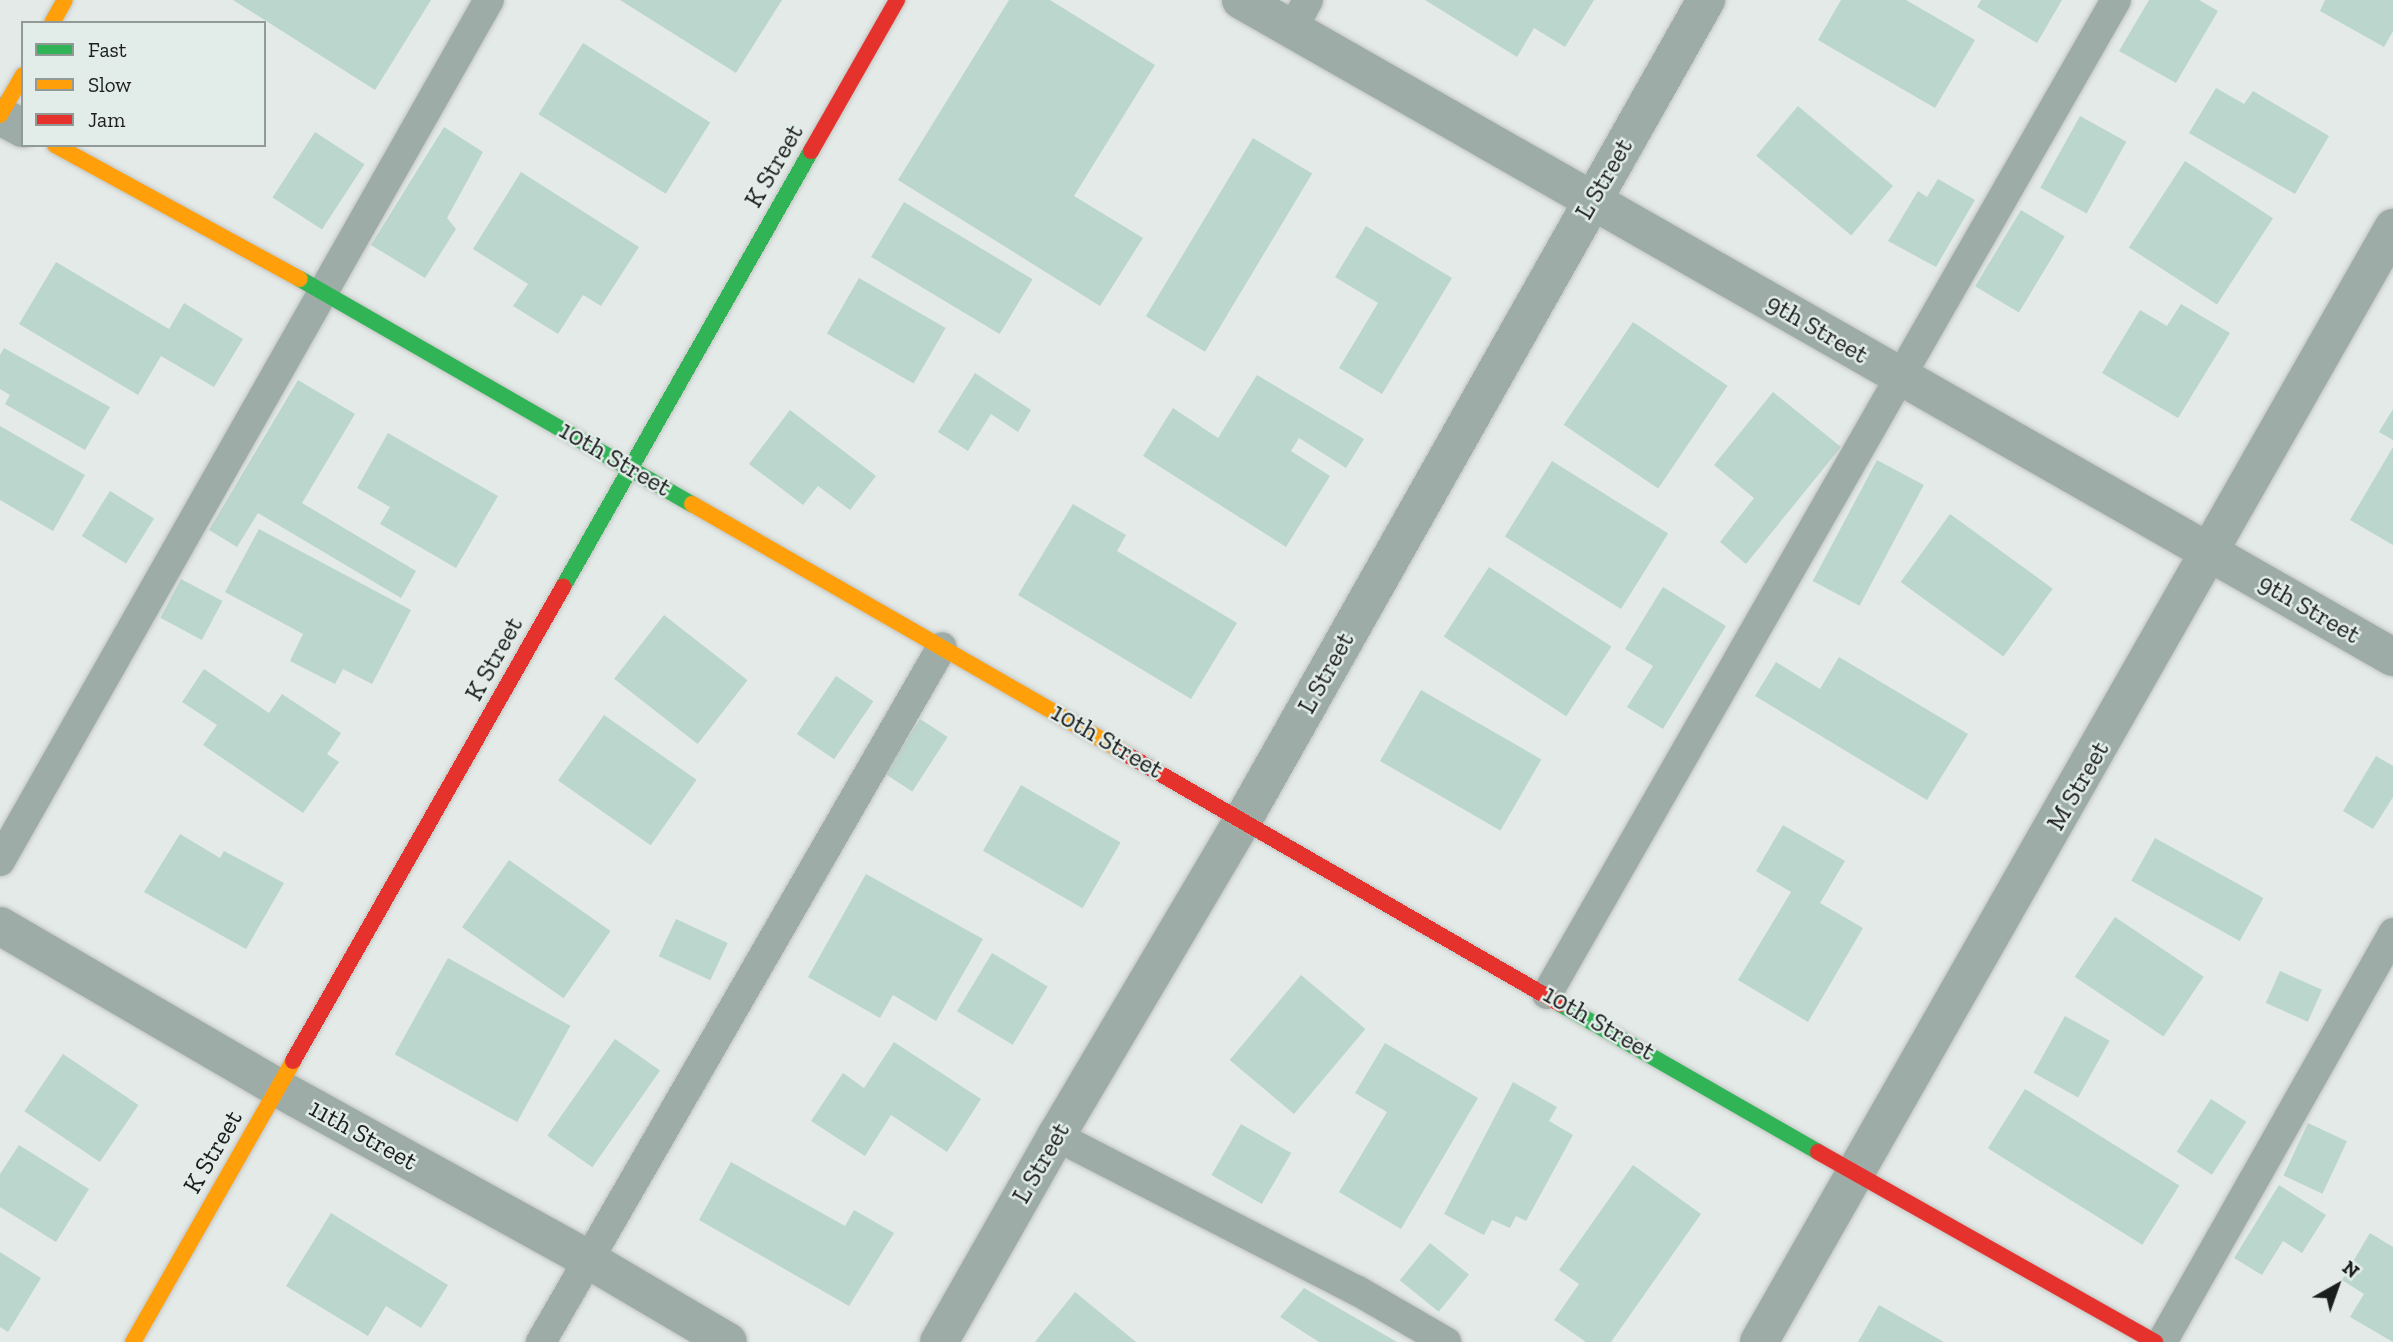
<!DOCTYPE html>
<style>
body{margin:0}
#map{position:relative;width:2393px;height:1342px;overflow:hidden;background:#e4eae7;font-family:"Zilla Slab",serif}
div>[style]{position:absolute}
.building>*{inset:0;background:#bbd6cd;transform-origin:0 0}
.roads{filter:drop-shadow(0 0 2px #c1c4c3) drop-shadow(0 0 2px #c1c4c3)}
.lane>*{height:30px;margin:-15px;padding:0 15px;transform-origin:15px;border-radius:15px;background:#9daca6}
.street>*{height:38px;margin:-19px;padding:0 19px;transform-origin:19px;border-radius:19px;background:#9daca6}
.fast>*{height:16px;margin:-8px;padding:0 8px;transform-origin:8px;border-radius:8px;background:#30b455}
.slow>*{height:16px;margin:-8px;padding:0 8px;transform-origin:8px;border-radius:8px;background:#ff9f0a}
.jam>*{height:16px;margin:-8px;padding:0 8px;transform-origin:8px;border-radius:8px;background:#e5322d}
span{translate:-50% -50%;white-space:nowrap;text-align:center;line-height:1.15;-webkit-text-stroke:5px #e2ece8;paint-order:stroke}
.street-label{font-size:26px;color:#1b1e1d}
.legend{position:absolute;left:21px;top:21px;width:245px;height:126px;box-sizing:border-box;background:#e2ece8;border:2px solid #929a97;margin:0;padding:9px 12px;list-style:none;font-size:21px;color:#1b1e1d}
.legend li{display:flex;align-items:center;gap:14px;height:35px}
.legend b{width:35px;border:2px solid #929a97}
.north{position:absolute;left:2302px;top:1251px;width:70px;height:70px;-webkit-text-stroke:5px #e2ece8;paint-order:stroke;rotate:40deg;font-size:19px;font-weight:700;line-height:28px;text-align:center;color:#1b1e1d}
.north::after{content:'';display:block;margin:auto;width:24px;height:32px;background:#1b1e1d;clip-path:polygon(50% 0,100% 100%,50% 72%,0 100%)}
</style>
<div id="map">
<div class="building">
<i style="clip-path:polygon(233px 0,431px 0,375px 90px)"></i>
<i style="clip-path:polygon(620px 0,782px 0,736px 73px)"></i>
<i style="clip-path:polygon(1009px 0,1050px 0,1155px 65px,1074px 196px,1143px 238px,1100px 306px,898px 180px)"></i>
<i style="clip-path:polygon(1425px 0,1594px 0,1565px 47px,1534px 28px,1517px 57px)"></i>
<i style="clip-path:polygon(1841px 0,1906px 0,1975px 40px,1935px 108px,1818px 40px)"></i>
<i style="clip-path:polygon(1981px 0,2062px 0,2037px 43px,1977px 7px)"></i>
<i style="clip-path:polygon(2149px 0,2199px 0,2218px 11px,2176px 83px,2119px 51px)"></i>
<i style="clip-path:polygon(2325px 0,2393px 0,2393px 31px,2384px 47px,2320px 11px)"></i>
<i style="left:583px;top:43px;width:150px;height:84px;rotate:32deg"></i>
<i style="clip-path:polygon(2216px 88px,2244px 104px,2253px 91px,2329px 136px,2295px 194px,2189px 133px)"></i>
<i style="left:1798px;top:106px;width:124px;height:65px;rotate:40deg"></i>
<i style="left:2080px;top:116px;width:53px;height:82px;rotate:29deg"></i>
<i style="clip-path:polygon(444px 127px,483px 152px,447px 218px,456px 229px,425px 278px,371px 245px)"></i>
<i style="left:315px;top:132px;width:59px;height:78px;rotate:33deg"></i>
<i style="left:1253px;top:138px;width:69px;height:208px;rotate:31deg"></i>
<i style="left:2185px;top:161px;width:105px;height:103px;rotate:33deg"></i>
<i style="clip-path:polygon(521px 172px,639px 247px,601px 306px,583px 295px,558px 334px,513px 306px,528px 284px,473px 249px)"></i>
<i style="clip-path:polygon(1938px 179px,1975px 200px,1936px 267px,1888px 241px,1918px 191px,1927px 197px)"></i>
<i style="left:904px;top:202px;width:150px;height:64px;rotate:31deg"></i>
<i style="left:2021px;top:210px;width:51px;height:89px;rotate:31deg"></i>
<i style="clip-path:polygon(1366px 226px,1452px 278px,1382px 394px,1339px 368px,1378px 303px,1335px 277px)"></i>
<i style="clip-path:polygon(56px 262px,169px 329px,184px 303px,243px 339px,214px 387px,161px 356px,138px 395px,19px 324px)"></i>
<i style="left:859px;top:278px;width:100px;height:64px;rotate:30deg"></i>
<i style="clip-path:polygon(2181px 304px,2230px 333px,2178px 418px,2102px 373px,2140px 310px,2167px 326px)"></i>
<i style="left:1633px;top:322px;width:114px;height:124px;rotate:34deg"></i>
<i style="clip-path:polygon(4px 348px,110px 407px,85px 450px,5px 404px,10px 395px,0 389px,0 355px)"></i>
<i style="clip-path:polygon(975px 373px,1031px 410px,1018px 432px,991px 414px,968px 451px,938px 432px)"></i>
<i style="clip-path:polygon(1257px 375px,1364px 439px,1346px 468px,1299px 438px,1291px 451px,1330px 476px,1286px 547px,1143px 456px,1173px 408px,1218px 438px)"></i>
<i style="clip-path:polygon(298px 380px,355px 414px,302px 503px,416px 571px,401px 598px,258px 513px,237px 547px,209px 530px)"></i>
<i style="clip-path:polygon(1773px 392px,1841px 447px,1746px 564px,1720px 542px,1754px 498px,1714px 465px)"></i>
<i style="clip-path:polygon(2393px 409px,2393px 440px,2379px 432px)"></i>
<i style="clip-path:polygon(790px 410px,876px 476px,850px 510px,818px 486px,803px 505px,749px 464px)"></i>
<i style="clip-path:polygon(0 426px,85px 475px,53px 531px,0 500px)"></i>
<i style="clip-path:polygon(388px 433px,498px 496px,456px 568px,380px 524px,390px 507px,357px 488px)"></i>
<i style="clip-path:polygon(2393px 447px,2393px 545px,2350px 520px)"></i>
<i style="left:1877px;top:460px;width:53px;height:137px;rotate:28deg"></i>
<i style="left:1552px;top:461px;width:137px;height:89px;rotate:32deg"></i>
<i style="left:110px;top:491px;width:52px;height:53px;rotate:32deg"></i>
<i style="clip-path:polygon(1073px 504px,1126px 535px,1117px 551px,1237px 623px,1191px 699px,1018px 595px)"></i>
<i style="left:1950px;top:514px;width:127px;height:84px;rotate:36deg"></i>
<i style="clip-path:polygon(259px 529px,411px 610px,372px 684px,343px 669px,335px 684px,290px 661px,303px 634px,225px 592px)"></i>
<i style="left:1489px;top:567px;width:146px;height:83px;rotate:33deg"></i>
<i style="left:181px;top:579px;width:47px;height:44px;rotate:28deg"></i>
<i style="clip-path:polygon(1663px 587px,1726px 626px,1663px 729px,1627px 707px,1653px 666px,1625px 649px)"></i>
<i style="left:664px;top:615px;width:106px;height:81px;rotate:38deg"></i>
<i style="clip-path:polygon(1839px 657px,1968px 734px,1927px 800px,1755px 696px,1776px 662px,1820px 689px)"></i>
<i style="clip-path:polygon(204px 669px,269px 713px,282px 694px,341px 733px,327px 754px,339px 762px,303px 813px,203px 745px,217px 725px,182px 702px)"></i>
<i style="left:836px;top:676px;width:45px;height:70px;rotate:34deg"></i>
<i style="left:1421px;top:690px;width:139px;height:82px;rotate:30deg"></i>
<i style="left:604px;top:715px;width:113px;height:80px;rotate:35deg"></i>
<i style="left:920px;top:719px;width:33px;height:65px;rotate:33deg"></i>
<i style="clip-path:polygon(2376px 756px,2393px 766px,2393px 797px,2373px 829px,2343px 811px)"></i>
<i style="left:1021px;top:785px;width:115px;height:76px;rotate:30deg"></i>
<i style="clip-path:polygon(1783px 825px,1845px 861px,1820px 903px,1863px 928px,1808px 1022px,1738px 980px,1791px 892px,1756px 871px)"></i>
<i style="clip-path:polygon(180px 834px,220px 858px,224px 851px,284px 883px,246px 949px,144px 892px)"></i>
<i style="left:2155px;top:838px;width:124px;height:49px;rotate:29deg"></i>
<i style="left:509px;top:860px;width:124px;height:82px;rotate:35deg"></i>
<i style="clip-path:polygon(866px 874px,983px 939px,936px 1021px,893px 995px,880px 1018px,808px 977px)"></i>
<i style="left:2115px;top:917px;width:107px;height:72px;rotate:34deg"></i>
<i style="left:676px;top:919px;width:57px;height:41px;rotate:25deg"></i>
<i style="left:992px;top:953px;width:65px;height:68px;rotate:31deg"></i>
<i style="left:448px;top:958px;width:140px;height:110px;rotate:29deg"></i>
<i style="left:2280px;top:971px;width:46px;height:35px;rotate:24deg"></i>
<i style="left:1301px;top:975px;width:84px;height:111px;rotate:40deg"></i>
<i style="left:2065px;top:1016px;width:51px;height:65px;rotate:29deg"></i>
<i style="left:615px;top:1039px;width:55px;height:118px;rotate:35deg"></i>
<i style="clip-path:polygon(894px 1042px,981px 1099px,947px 1152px,891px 1115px,865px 1156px,811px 1121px,843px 1073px,864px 1088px)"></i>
<i style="clip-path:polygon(1385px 1043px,1478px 1098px,1401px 1229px,1339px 1192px,1387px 1112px,1355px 1093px)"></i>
<i style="left:63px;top:1054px;width:91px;height:69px;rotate:34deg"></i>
<i style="clip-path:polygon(1513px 1082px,1557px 1107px,1549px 1121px,1573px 1135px,1526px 1221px,1516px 1216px,1510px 1228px,1492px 1220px,1484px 1235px,1444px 1214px)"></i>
<i style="left:2025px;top:1089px;width:182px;height:70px;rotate:32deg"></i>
<i style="left:2211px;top:1099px;width:42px;height:63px;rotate:33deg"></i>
<i style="left:2308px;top:1123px;width:43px;height:58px;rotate:25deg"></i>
<i style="left:1241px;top:1124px;width:58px;height:59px;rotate:30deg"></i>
<i style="clip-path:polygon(19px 1145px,89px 1189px,56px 1242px,0 1207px,0 1174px)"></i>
<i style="clip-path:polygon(731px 1162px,845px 1226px,854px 1210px,894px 1233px,849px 1306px,699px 1220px)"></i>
<i style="clip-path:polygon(1633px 1165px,1701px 1214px,1611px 1342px,1586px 1342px,1554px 1320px,1579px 1284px,1559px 1270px)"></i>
<i style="clip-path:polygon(2279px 1185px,2326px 1215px,2302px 1253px,2283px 1241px,2262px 1275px,2234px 1258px)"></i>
<i style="clip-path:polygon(331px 1213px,448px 1285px,421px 1328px,386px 1306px,368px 1336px,286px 1286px)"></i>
<i style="clip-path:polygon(2370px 1233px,2393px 1247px,2393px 1342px,2350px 1317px,2364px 1294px,2342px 1280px)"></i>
<i style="left:1430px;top:1243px;width:50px;height:48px;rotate:39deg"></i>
<i style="clip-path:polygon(0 1252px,41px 1278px,8px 1332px,0 1327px)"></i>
<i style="clip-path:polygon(1304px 1288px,1397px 1342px,1319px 1342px,1280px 1317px)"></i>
<i style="clip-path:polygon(1075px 1292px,1136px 1342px,1035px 1342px)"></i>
<i style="clip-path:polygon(1879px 1305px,1944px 1342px,1858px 1342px)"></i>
</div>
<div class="roads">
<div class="lane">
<i style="left:1292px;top:29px;width:33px;rotate:-61deg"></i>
<i style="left:0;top:861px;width:990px;rotate:-60.41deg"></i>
<i style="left:1547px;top:994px;width:1145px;rotate:-60.21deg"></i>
<i style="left:1056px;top:1136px;width:339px;rotate:27.2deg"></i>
<i style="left:1358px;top:1291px;width:102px;rotate:30.1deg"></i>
<i style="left:541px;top:1342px;width:802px;rotate:-60.02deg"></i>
<i style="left:2162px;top:1342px;width:470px;rotate:-60.5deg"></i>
</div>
<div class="street">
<i style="left:1241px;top:0;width:1326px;rotate:29.7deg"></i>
<i style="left:0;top:116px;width:26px;rotate:28deg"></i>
<i style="left:0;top:926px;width:322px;rotate:30.2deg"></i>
<i style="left:278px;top:1088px;width:355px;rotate:28.9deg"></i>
<i style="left:589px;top:1260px;width:161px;rotate:30.5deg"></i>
<i style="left:939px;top:1342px;width:237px;rotate:-60.4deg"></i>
<i style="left:1056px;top:1136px;width:367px;rotate:-59.4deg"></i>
<i style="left:1243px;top:820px;width:942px;rotate:-60.55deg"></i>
<i style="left:1759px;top:1342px;width:1282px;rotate:-60.35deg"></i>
</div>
<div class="fast">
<i style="left:300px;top:279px;width:452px;rotate:29.9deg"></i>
<i style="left:563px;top:587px;width:502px;rotate:-60.37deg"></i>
<i style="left:1560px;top:1004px;width:297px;rotate:29.8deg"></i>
</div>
<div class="slow">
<i style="left:52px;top:23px;width:26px;rotate:-61deg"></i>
<i style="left:0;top:115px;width:46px;rotate:-60.1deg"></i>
<i style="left:55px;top:145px;width:279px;rotate:28.7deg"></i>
<i style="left:692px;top:504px;width:493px;rotate:29.9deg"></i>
<i style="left:133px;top:1342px;width:323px;rotate:-60.3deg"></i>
</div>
<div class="jam">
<i style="left:811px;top:151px;width:174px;rotate:-60.3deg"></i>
<i style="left:1119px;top:750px;width:509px;rotate:29.94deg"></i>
<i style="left:293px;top:1061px;width:546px;rotate:-60.33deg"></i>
<i style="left:1818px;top:1152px;width:387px;rotate:29.4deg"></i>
</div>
</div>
<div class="street-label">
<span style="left:774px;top:166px;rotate:-60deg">K Street</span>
<span style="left:1604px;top:179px;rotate:-60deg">L Street</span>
<span style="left:1817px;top:329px;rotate:30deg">9th Street</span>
<span style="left:615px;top:459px;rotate:30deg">10th Street</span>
<span style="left:2309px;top:609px;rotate:30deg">9th Street</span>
<span style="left:494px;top:659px;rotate:-61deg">K Street</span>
<span style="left:1326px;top:673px;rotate:-61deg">L Street</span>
<span style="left:1107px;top:741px;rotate:30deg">10th Street</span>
<span style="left:2078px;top:786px;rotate:-60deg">M Street</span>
<span style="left:1599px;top:1023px;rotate:30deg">10th Street</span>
<span style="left:363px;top:1135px;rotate:29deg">11th Street</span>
<span style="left:213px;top:1152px;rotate:-60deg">K Street</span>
<span style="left:1041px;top:1163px;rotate:-60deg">L Street</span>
</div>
<ul class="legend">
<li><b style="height:9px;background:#30b455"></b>Fast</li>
<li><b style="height:9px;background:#ff9f0a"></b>Slow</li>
<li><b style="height:9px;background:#e5322d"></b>Jam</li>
</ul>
<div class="north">N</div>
</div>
